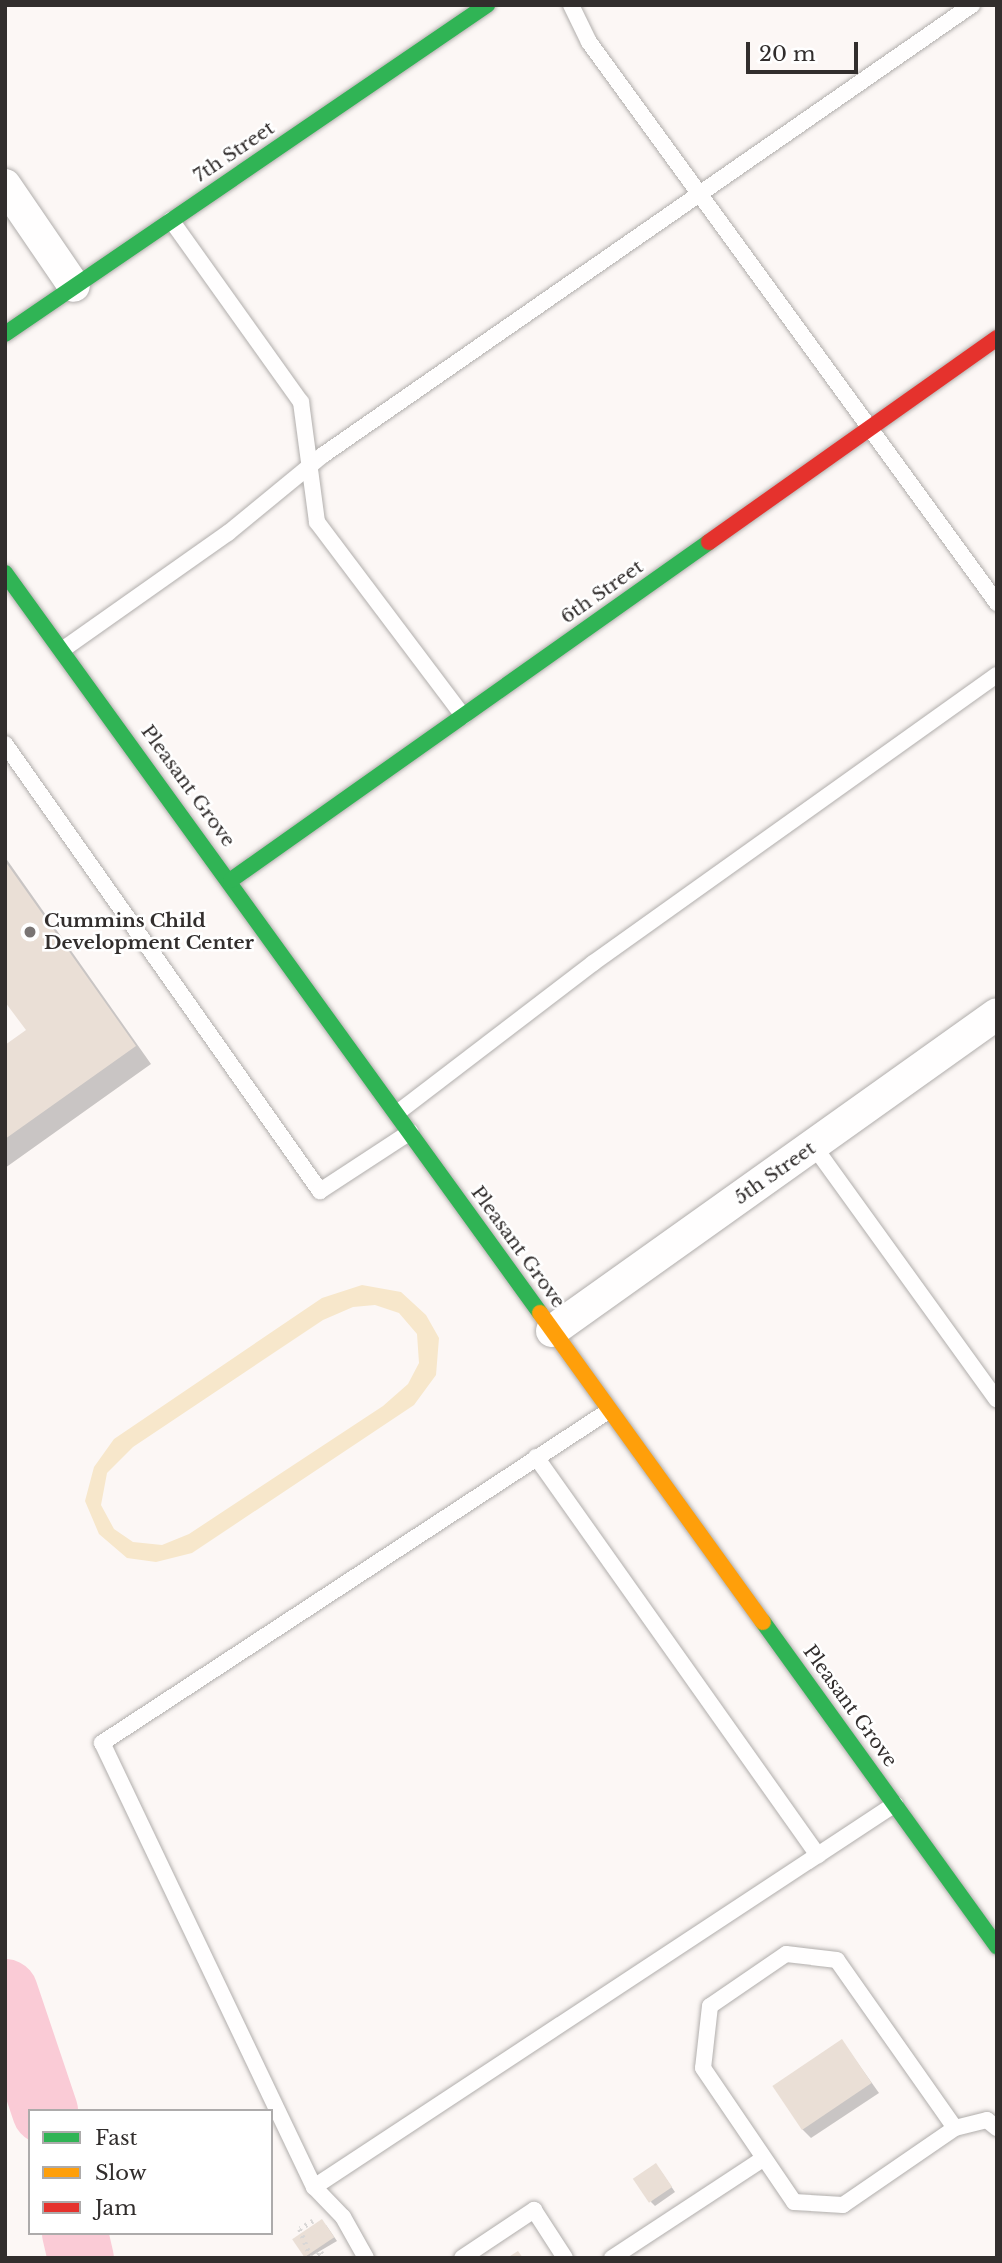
<!DOCTYPE html>
<style>
body{margin:0}
#map{position:relative;width:1002px;height:2263px;overflow:hidden;background:#fcf7f5;font-family:"Libre Baskerville",serif}
div>[style]{position:absolute}
.green>*{inset:0;background:#f7e7cb}
.shadow>*{inset:0;background:#0003}
.river>*{height:66px;margin:-33px;padding:0 33px;transform-origin:33px;border-radius:33px;background:#facbd6}
.building>*{inset:0;background:#eadfd6;transform-origin:0 0}
.path>*{height:4.5px;margin-top:-2.25px;transform-origin:0;background:repeating-linear-gradient(90deg,#d9d7d6 0 2px,transparent 0 7px)}
.roads{filter:drop-shadow(0 0 2px #b1aeac) drop-shadow(0 0 2px #b1aeac)}
.lane>*{height:16px;margin:-8px;padding:0 8px;transform-origin:8px;border-radius:8px;background:#fffefe}
.street>*{height:32px;margin:-16px;padding:0 16px;transform-origin:16px;border-radius:16px;background:#fffefe}
.fast>*{height:16px;margin:-8px;padding:0 8px;transform-origin:8px;border-radius:8px;background:#30b455}
.slow>*{height:16px;margin:-8px;padding:0 8px;transform-origin:8px;border-radius:8px;background:#ff9f0a}
.jam>*{height:16px;margin:-8px;padding:0 8px;transform-origin:8px;border-radius:8px;background:#e5322d}
.dots>*{width:19px;height:19px;translate:-50% -50%;box-sizing:border-box;border:4px solid #fff;border-radius:50%}
span{translate:-50% -50%;white-space:nowrap;text-align:center;line-height:1.15;-webkit-text-stroke:5px #fff;paint-order:stroke}
.street-label{font-size:19px;color:#322e2d}
.poi-label{font-size:19px;color:#322e2d;font-weight:700}
.left{translate:0 -50%;text-align:left}
.frame{position:absolute;inset:0;border:7px solid #322e2d;pointer-events:none}
.legend{position:absolute;left:28px;top:2109px;width:245px;height:126px;box-sizing:border-box;background:#fff;border:2px solid #adabab;margin:0;padding:9px 12px;list-style:none;font-size:21px;color:#322e2d}
.legend li{display:flex;align-items:center;gap:14px;height:35px}
.legend b{width:35px;border:2px solid #adabab}
.scale{position:absolute;left:746px;top:42px;width:112px;height:32px;box-sizing:border-box;border:4px solid #322e2d;border-top:0;padding-left:9px;font-size:21px;line-height:24px;white-space:nowrap;color:#322e2d;-webkit-text-stroke:5px #fff;paint-order:stroke}
</style>
<div id="map">
<div class="green">
<i style="clip-path:polygon(evenodd,362px 1285px,401px 1292px,426px 1315px,439px 1338px,436px 1375px,414px 1405px,192px 1553px,156px 1562px,127px 1558px,99px 1534px,85px 1501px,94px 1467px,114px 1439px,322px 1298px,362px 1285px,375px 1305px,399px 1313px,417px 1334px,419px 1363px,408px 1384px,383px 1406px,189px 1534px,162px 1545px,133px 1542px,114px 1529px,101px 1505px,107px 1473px,133px 1447px,323px 1320px,353px 1307px,375px 1305px)"></i>
</div>
<div class="shadow">
<i style="clip-path:polygon(5px 857px,151px 1064px,5px 1168px,5px 1047px,28px 1031px,5px 999px)"></i>
<i style="clip-path:polygon(842px 2041px,879px 2093px,811px 2138px,802px 2129px)"></i>
<i style="clip-path:polygon(660px 2170px,675px 2192px,655px 2206px,651px 2202px)"></i>
<i style="clip-path:polygon(326px 2225px,337px 2241px,308px 2258px,306px 2255px)"></i>
</div>
<div class="river">
<i style="left:5px;top:1992px;width:126px;rotate:71.4deg"></i>
<i style="left:75px;top:2233px;width:26px;rotate:77deg"></i>
</div>
<div class="building">
<i style="clip-path:polygon(5px 861px,136px 1046px,5px 1139px,5px 1045px,26px 1030px,5px 1002px)"></i>
<i style="left:842px;top:2039px;width:53px;height:84px;rotate:56deg"></i>
<i style="left:656px;top:2163px;width:29px;height:28px;rotate:56deg"></i>
<i style="left:322px;top:2219px;width:22px;height:36px;rotate:56deg"></i>
<i style="clip-path:polygon(518px 2251px,523px 2258px,507px 2258px)"></i>
</div>
<div class="path">
<i style="left:313px;top:2221px;width:15px;rotate:148deg"></i>
<i style="left:300px;top:2229px;width:31px;rotate:69deg"></i>
<i style="left:311px;top:2258px;width:12px;rotate:-31deg"></i>
<i style="left:321px;top:2252px;width:7px;rotate:56deg"></i>
</div>
<div class="roads">
<div class="lane">
<i style="left:571px;top:5px;width:41px;rotate:64.1deg"></i>
<i style="left:589px;top:42px;width:694px;rotate:53.97deg"></i>
<i style="left:171px;top:220px;width:224px;rotate:54.5deg"></i>
<i style="left:301px;top:402px;width:121px;rotate:82.4deg"></i>
<i style="left:317px;top:522px;width:243px;rotate:53deg"></i>
<i style="left:62px;top:650px;width:203px;rotate:-35.2deg"></i>
<i style="left:228px;top:533px;width:123px;rotate:-39.4deg"></i>
<i style="left:323px;top:455px;width:790px;rotate:-34.74deg"></i>
<i style="left:5px;top:744px;width:547px;rotate:54.83deg"></i>
<i style="left:320px;top:1191px;width:108px;rotate:-33.2deg"></i>
<i style="left:397px;top:1113px;width:247px;rotate:-37.4deg"></i>
<i style="left:593px;top:963px;width:496px;rotate:-35.5deg"></i>
<i style="left:813px;top:1145px;width:314px;rotate:54.2deg"></i>
<i style="left:536px;top:1457px;width:488px;rotate:54.7deg"></i>
<i style="left:955px;top:2128px;width:205px;rotate:-125.1deg"></i>
<i style="left:837px;top:1960px;width:51px;rotate:-173.3deg"></i>
<i style="left:786px;top:1954px;width:92px;rotate:145.6deg"></i>
<i style="left:710px;top:2006px;width:62px;rotate:96.4deg"></i>
<i style="left:703px;top:2068px;width:162px;rotate:55.8deg"></i>
<i style="left:794px;top:2202px;width:49px;rotate:3.5deg"></i>
<i style="left:843px;top:2205px;width:136px;rotate:-34.5deg"></i>
<i style="left:955px;top:2128px;width:33px;rotate:-14deg"></i>
<i style="left:987px;top:2120px;width:13px;rotate:39deg"></i>
<i style="left:314px;top:2187px;width:696px;rotate:-33.39deg"></i>
<i style="left:366px;top:2258px;width:47px;rotate:-119.3deg"></i>
<i style="left:343px;top:2217px;width:42px;rotate:-134deg"></i>
<i style="left:314px;top:2187px;width:492px;rotate:-115.5deg"></i>
<i style="left:102px;top:1743px;width:607px;rotate:-33.25deg"></i>
<i style="left:462px;top:2258px;width:87px;rotate:-33.7deg"></i>
<i style="left:534px;top:2210px;width:57px;rotate:57.1deg"></i>
<i style="left:612px;top:2258px;width:181px;rotate:-33.3deg"></i>
</div>
<div class="street">
<i style="left:5px;top:185px;width:122px;rotate:55.7deg"></i>
<i style="left:552px;top:1331px;width:546px;rotate:-35.46deg"></i>
</div>
<div class="fast">
<i style="left:5px;top:334px;width:584px;rotate:-34.32deg"></i>
<i style="left:5px;top:573px;width:913px;rotate:54.13deg"></i>
<i style="left:231px;top:880px;width:585px;rotate:-35.26deg"></i>
<i style="left:763px;top:1622px;width:400px;rotate:54.2deg"></i>
</div>
<div class="slow">
<i style="left:540px;top:1313px;width:381px;rotate:54.2deg"></i>
</div>
<div class="jam">
<i style="left:709px;top:542px;width:353px;rotate:-35.3deg"></i>
</div>
</div>
<div class="dots">
<i style="left:30px;top:932px;background:#797473"></i>
</div>
<div class="street-label">
<span style="left:234px;top:152px;rotate:-34deg">7th Street</span>
<span style="left:602px;top:592px;rotate:-35deg">6th Street</span>
<span style="left:188px;top:786px;rotate:54deg">Pleasant Grove</span>
<span style="left:775px;top:1173px;rotate:-35deg">5th Street</span>
<span style="left:518px;top:1247px;rotate:54deg">Pleasant Grove</span>
<span style="left:850px;top:1706px;rotate:54deg">Pleasant Grove</span>
</div>
<div class="poi-label">
<span class="left" style="left:44px;top:932px">Cummins Child<br>Development Center</span>
</div>
<div class="frame"></div>
<ul class="legend">
<li><b style="height:9px;background:#30b455"></b>Fast</li>
<li><b style="height:9px;background:#ff9f0a"></b>Slow</li>
<li><b style="height:9px;background:#e5322d"></b>Jam</li>
</ul>
<div class="scale">20 m</div>
</div>
